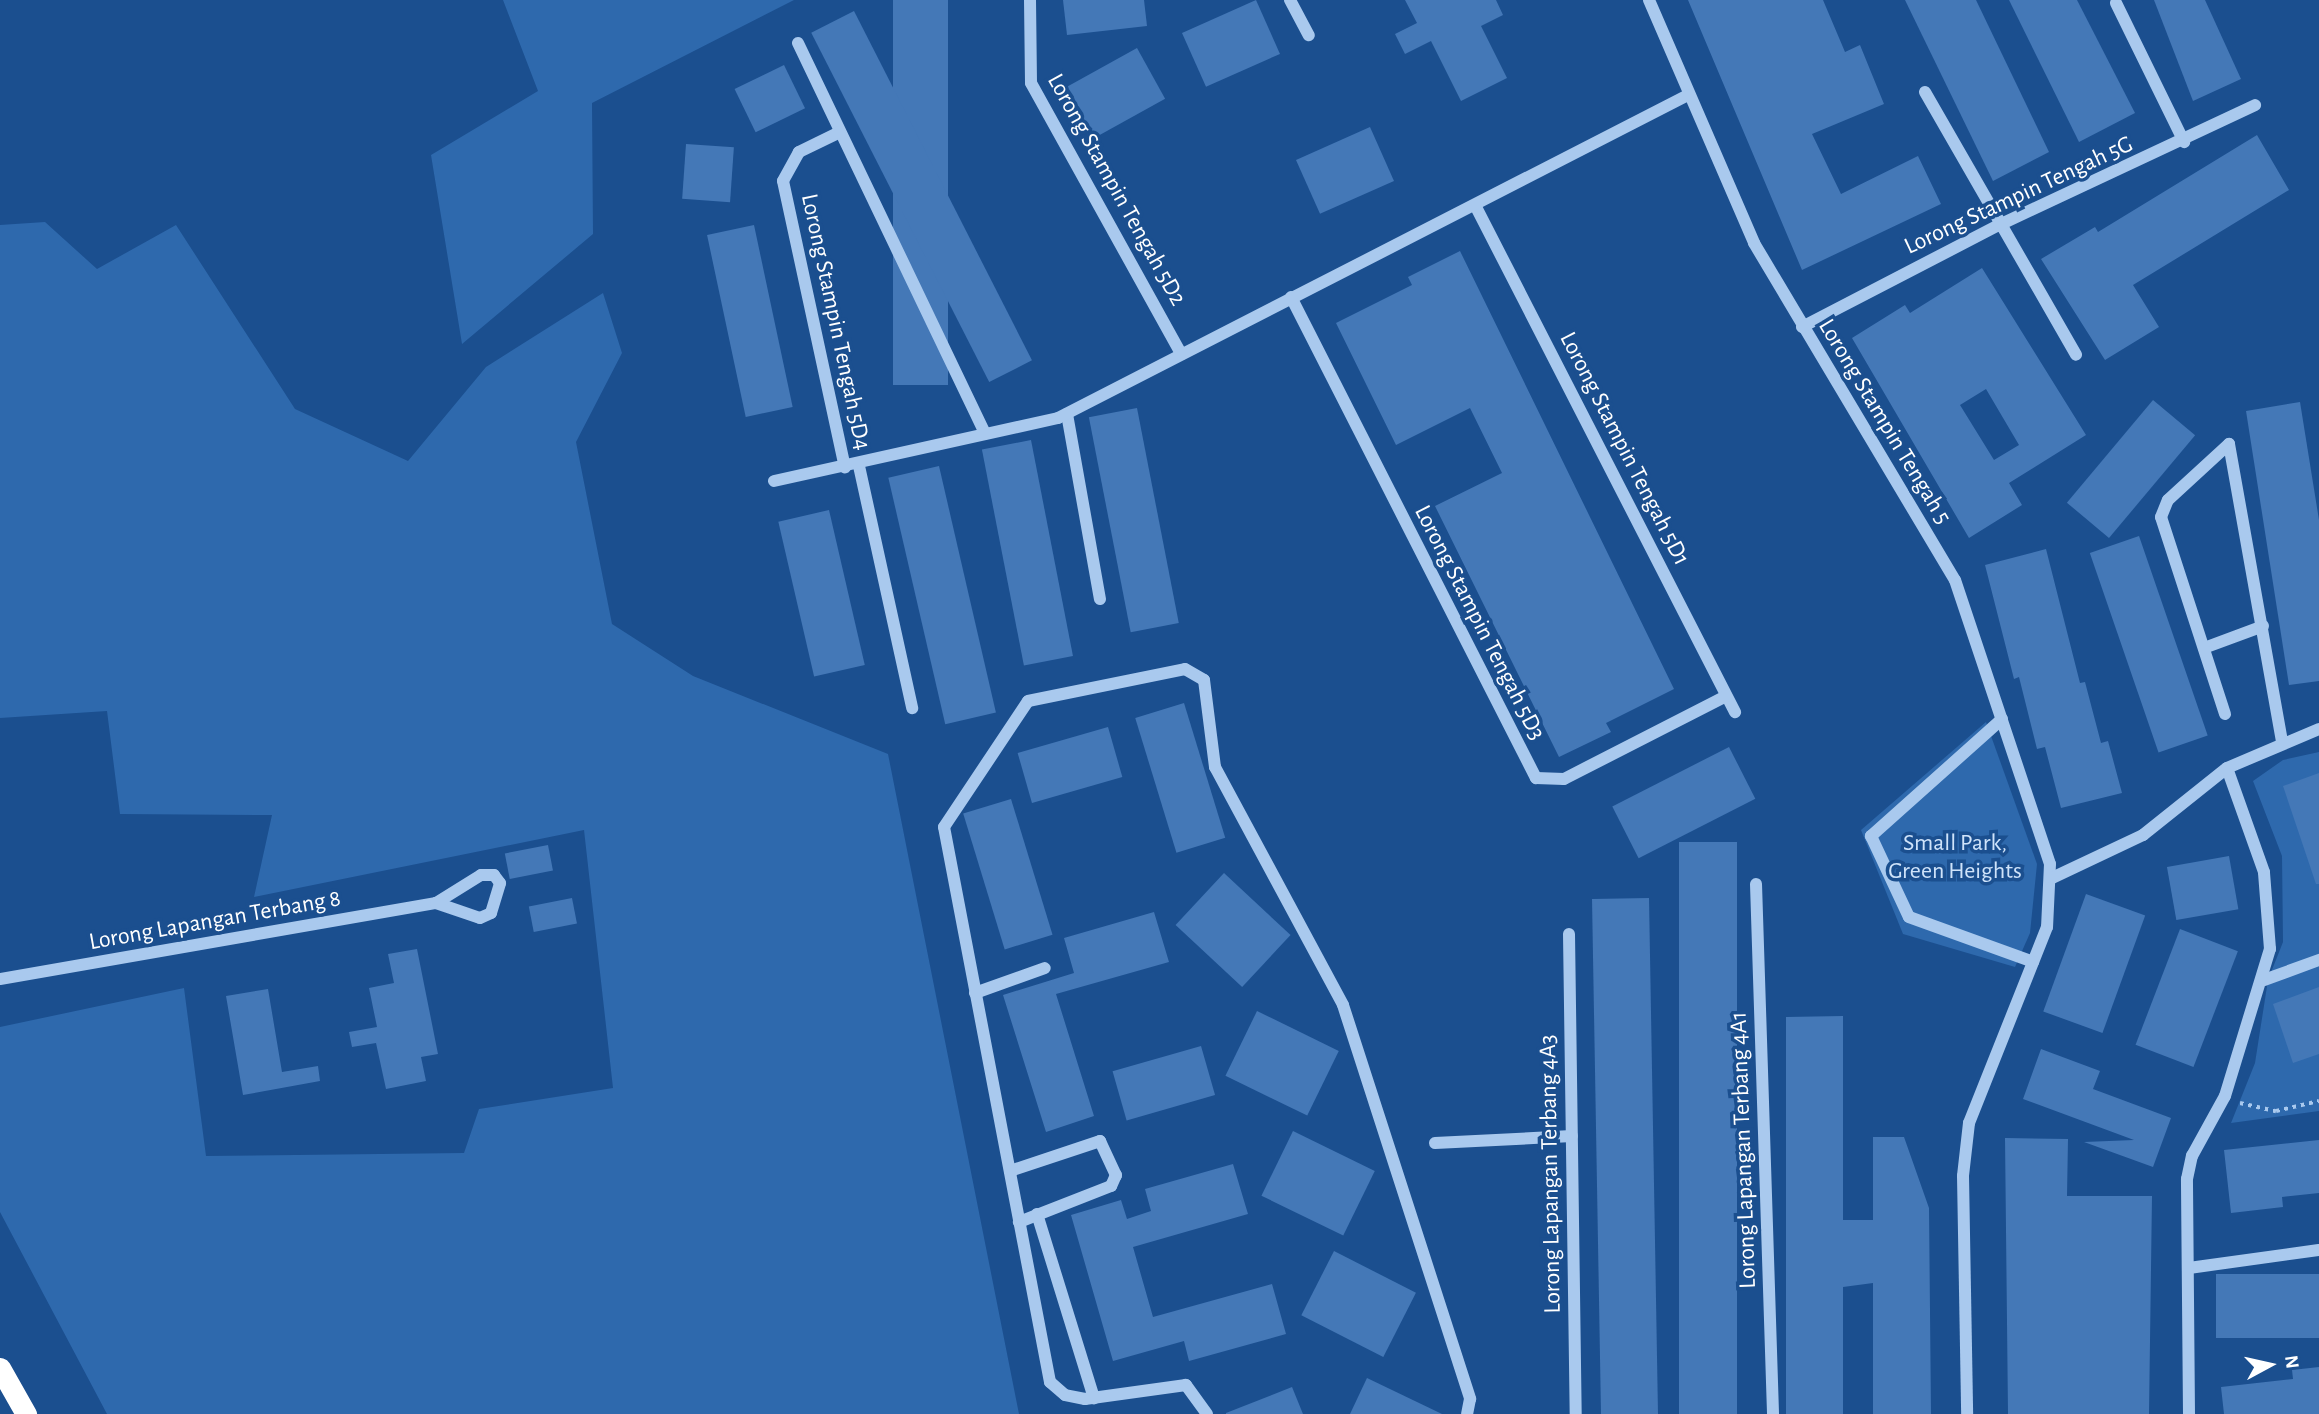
<!DOCTYPE html>
<style>
body{margin:0}
#map{position:relative;width:2319px;height:1414px;overflow:hidden;background:#1b4f8f;font-family:"Alegreya Sans",sans-serif}
div>[style]{position:absolute}
.green>*{inset:0;background:#2e69ad}
.building>*{inset:0;background:#4478b7;transform-origin:0 0}
.path>*{height:3.5px;margin-top:-1.75px;transform-origin:0;background:repeating-linear-gradient(90deg,#a9c9ee 0 3.5px,transparent 0 8.5px)}
.minor>*{height:12px;margin:-6px;padding:0 6px;transform-origin:6px;border-radius:6px;background:#a9c9ee}
.highway>*{height:21px;margin:-10.5px;padding:0 10.5px;transform-origin:10.5px;border-radius:10.5px;background:#fff}
span{translate:-50% -50%;white-space:nowrap;text-align:center;line-height:1.15;-webkit-text-stroke:7px #1b4f8f;paint-order:stroke}
.street-label{font-size:24px;color:#fff}
.park-label{font-size:24px;color:#cfe3fa}
.north{position:absolute;left:2235px;top:1330px;width:70px;height:70px;-webkit-text-stroke:5px #1b4f8f;paint-order:stroke;rotate:82deg;font-size:19px;font-weight:700;line-height:28px;text-align:center;color:#fff}
.north::after{content:'';display:block;margin:auto;width:24px;height:32px;background:#fff;clip-path:polygon(50% 0,100% 100%,50% 72%,0 100%)}
</style>
<div id="map">
<div class="green">
<i style="clip-path:polygon(503px 0,794px 0,592px 103px,593px 234px,462px 344px,431px 155px,538px 91px)"></i>
<i style="clip-path:polygon(45px 222px,97px 269px,176px 225px,295px 409px,408px 461px,486px 367px,603px 293px,622px 353px,576px 442px,612px 624px,693px 676px,888px 754px,1019px 1414px,107px 1414px,0 1212px,0 1027px,184px 988px,206px 1156px,464px 1153px,479px 1109px,613px 1088px,584px 830px,254px 897px,272px 815px,120px 814px,107px 711px,0 718px,0 225px)"></i>
<i style="clip-path:polygon(1986px 722px,2037px 864px,2030px 933px,2015px 967px,1903px 934px,1861px 830px)"></i>
<i style="clip-path:polygon(2319px 752px,2319px 1111px,2231px 1123px,2255px 1063px,2268px 980px,2283px 942px,2282px 856px,2253px 781px,2283px 760px)"></i>
</div>
<div class="building">
<i style="left:893px;top:0;width:55px;height:385px"></i>
<i style="clip-path:polygon(1063px 0,1144px 0,1147px 26px,1067px 35px)"></i>
<i style="left:1256px;top:0;width:59px;height:81px;rotate:66deg"></i>
<i style="clip-path:polygon(1405px 0,1496px 0,1503px 15px,1481px 26px,1507px 78px,1461px 101px,1431px 41px,1405px 54px,1395px 34px,1417px 23px)"></i>
<i style="clip-path:polygon(1688px 0,1823px 0,1845px 52px,1860px 45px,1884px 104px,1812px 134px,1841px 194px,1918px 156px,1941px 204px,1802px 270px)"></i>
<i style="clip-path:polygon(1905px 0,1976px 0,2049px 152px,1993px 181px)"></i>
<i style="clip-path:polygon(2009px 0,2077px 0,2135px 113px,2079px 142px)"></i>
<i style="clip-path:polygon(2154px 0,2205px 0,2241px 79px,2193px 101px)"></i>
<i style="left:854px;top:11px;width:392px;height:48px;rotate:63deg"></i>
<i style="left:1137px;top:48px;width:58px;height:81px;rotate:61deg"></i>
<i style="left:784px;top:65px;width:48px;height:55px;rotate:64deg"></i>
<i style="left:1370px;top:127px;width:59px;height:81px;rotate:66deg"></i>
<i style="clip-path:polygon(2257px 135px,2289px 190px,2133px 285px,2159px 327px,2105px 360px,2041px 259px,2095px 227px,2098px 232px)"></i>
<i style="left:686px;top:144px;width:48px;height:55px;rotate:4deg"></i>
<i style="left:754px;top:225px;width:186px;height:48px;rotate:78deg"></i>
<i style="clip-path:polygon(1460px 251px,1674px 689px,1606px 723px,1611px 732px,1559px 757px,1435px 506px,1502px 473px,1470px 408px,1396px 445px,1336px 323px,1412px 285px,1408px 277px)"></i>
<i style="clip-path:polygon(evenodd,1982px 268px,2086px 435px,2009px 483px,2022px 505px,1969px 538px,1852px 338px,1905px 305px,1910px 313px,1982px 268px,1986px 389px,2019px 445px,1994px 460px,1960px 405px,1986px 389px)"></i>
<i style="left:2153px;top:400px;width:55px;height:134px;rotate:40deg"></i>
<i style="clip-path:polygon(2300px 402px,2319px 520px,2319px 681px,2289px 685px,2246px 411px)"></i>
<i style="left:1137px;top:408px;width:219px;height:49px;rotate:79deg"></i>
<i style="left:1031px;top:440px;width:220px;height:50px;rotate:79deg"></i>
<i style="left:939px;top:466px;width:253px;height:52px;rotate:77deg"></i>
<i style="left:829px;top:510px;width:159px;height:52px;rotate:77deg"></i>
<i style="left:2139px;top:536px;width:211px;height:52px;rotate:71deg"></i>
<i style="clip-path:polygon(2046px 549px,2080px 683px,2085px 682px,2101px 743px,2108px 741px,2122px 793px,2061px 808px,2045px 747px,2037px 749px,2019px 677px,2014px 679px,1985px 565px)"></i>
<i style="left:1184px;top:703px;width:141px;height:51px;rotate:73deg"></i>
<i style="left:1108px;top:727px;width:52px;height:94px;rotate:74deg"></i>
<i style="left:1729px;top:747px;width:58px;height:131px;rotate:63deg"></i>
<i style="clip-path:polygon(2319px 773px,2319px 884px,2316px 884px,2283px 786px)"></i>
<i style="left:1011px;top:799px;width:142px;height:50px;rotate:73deg"></i>
<i style="left:1679px;top:842px;width:58px;height:572px"></i>
<i style="left:548px;top:845px;width:26px;height:44px;rotate:79deg"></i>
<i style="left:2229px;top:856px;width:54px;height:63px;rotate:80deg"></i>
<i style="left:1224px;top:873px;width:91px;height:71px;rotate:43deg"></i>
<i style="left:2086px;top:894px;width:63px;height:125px;rotate:20deg"></i>
<i style="left:572px;top:898px;width:26px;height:44px;rotate:79deg"></i>
<i style="left:1649px;top:898px;width:516px;height:57px;rotate:89deg"></i>
<i style="clip-path:polygon(1154px 912px,1169px 962px,1056px 994px,1094px 1116px,1046px 1132px,1003px 995px,1074px 973px,1064px 938px)"></i>
<i style="left:2180px;top:929px;width:62px;height:124px;rotate:21deg"></i>
<i style="clip-path:polygon(417px 949px,438px 1054px,421px 1057px,426px 1081px,386px 1089px,376px 1043px,352px 1047px,349px 1032px,377px 1027px,369px 988px,394px 983px,388px 954px)"></i>
<i style="clip-path:polygon(2319px 987px,2319px 1054px,2293px 1063px,2273px 1004px)"></i>
<i style="clip-path:polygon(268px 989px,282px 1072px,318px 1066px,320px 1081px,243px 1095px,226px 996px)"></i>
<i style="left:1257px;top:1011px;width:91px;height:72px;rotate:26deg"></i>
<i style="clip-path:polygon(1843px 1016px,1843px 1220px,1873px 1220px,1873px 1137px,1904px 1137px,1929px 1208px,1931px 1414px,1873px 1414px,1873px 1283px,1843px 1287px,1843px 1414px,1786px 1414px,1786px 1017px)"></i>
<i style="left:1201px;top:1046px;width:51px;height:92px;rotate:74deg"></i>
<i style="clip-path:polygon(2041px 1049px,2100px 1071px,2093px 1089px,2171px 1118px,2153px 1167px,2084px 1142px,2134px 1140px,2023px 1099px)"></i>
<i style="left:1293px;top:1131px;width:91px;height:72px;rotate:26deg"></i>
<i style="clip-path:polygon(2005px 1138px,2068px 1139px,2067px 1196px,2152px 1196px,2149px 1414px,2008px 1414px)"></i>
<i style="clip-path:polygon(2319px 1140px,2319px 1193px,2282px 1197px,2283px 1207px,2231px 1213px,2224px 1150px)"></i>
<i style="clip-path:polygon(1233px 1164px,1248px 1214px,1133px 1247px,1153px 1317px,1272px 1284px,1286px 1334px,1189px 1361px,1184px 1341px,1113px 1361px,1071px 1215px,1121px 1200px,1127px 1219px,1151px 1211px,1145px 1189px)"></i>
<i style="left:1334px;top:1251px;width:92px;height:72px;rotate:27deg"></i>
<i style="left:2319px;top:1274px;width:64px;height:103px;rotate:90deg"></i>
<i style="clip-path:polygon(2319px 1367px,2319px 1414px,2224px 1414px,2221px 1387px,2293px 1379px,2292px 1370px)"></i>
<i style="clip-path:polygon(1367px 1378px,1442px 1414px,1350px 1414px)"></i>
<i style="clip-path:polygon(1292px 1387px,1303px 1414px,1226px 1414px,1226px 1413px)"></i>
</div>
<div class="path">
<i style="left:2240px;top:1103px;width:37px;rotate:13deg"></i>
<i style="left:2276px;top:1111px;width:44px;rotate:-13.1deg"></i>
</div>
<div class="minor">
<i style="left:1030px;top:0;width:83px;rotate:89.3deg"></i>
<i style="left:1031px;top:83px;width:310px;rotate:61deg"></i>
<i style="left:1290px;top:0;width:40px;rotate:62deg"></i>
<i style="left:1649px;top:0;width:265px;rotate:66.6deg"></i>
<i style="left:1754px;top:243px;width:392px;rotate:59.2deg"></i>
<i style="left:1955px;top:580px;width:299px;rotate:71.5deg"></i>
<i style="left:2050px;top:864px;width:63px;rotate:92.7deg"></i>
<i style="left:2047px;top:927px;width:211px;rotate:111.7deg"></i>
<i style="left:1969px;top:1123px;width:53px;rotate:96.5deg"></i>
<i style="left:1963px;top:1176px;width:238px;rotate:89deg"></i>
<i style="left:2116px;top:3px;width:155px;rotate:63.9deg"></i>
<i style="left:798px;top:43px;width:433px;rotate:64.4deg"></i>
<i style="left:1925px;top:92px;width:303px;rotate:60.1deg"></i>
<i style="left:840px;top:132px;width:46px;rotate:154deg"></i>
<i style="left:799px;top:152px;width:33px;rotate:119deg"></i>
<i style="left:783px;top:181px;width:293px;rotate:77.8deg"></i>
<i style="left:1475px;top:205px;width:570px;rotate:62.85deg"></i>
<i style="left:1291px;top:297px;width:540px;rotate:63.01deg"></i>
<i style="left:1536px;top:778px;width:28px;rotate:2deg"></i>
<i style="left:1564px;top:779px;width:182px;rotate:-27.1deg"></i>
<i style="left:1802px;top:327px;width:220px;rotate:-27.4deg"></i>
<i style="left:1997px;top:226px;width:285px;rotate:-25.1deg"></i>
<i style="left:1067px;top:414px;width:188px;rotate:79.9deg"></i>
<i style="left:859px;top:466px;width:248px;rotate:77.6deg"></i>
<i style="left:774px;top:481px;width:291px;rotate:-12.5deg"></i>
<i style="left:1058px;top:418px;width:708px;rotate:-27.14deg"></i>
<i style="left:2204px;top:648px;width:63px;rotate:-20.4deg"></i>
<i style="left:2225px;top:714px;width:207px;rotate:-108deg"></i>
<i style="left:2161px;top:517px;width:18px;rotate:-68deg"></i>
<i style="left:2168px;top:500px;width:83px;rotate:-42.6deg"></i>
<i style="left:2229px;top:444px;width:302px;rotate:79.9deg"></i>
<i style="left:2002px;top:719px;width:176px;rotate:138.2deg"></i>
<i style="left:1871px;top:836px;width:89px;rotate:64.9deg"></i>
<i style="left:1909px;top:917px;width:132px;rotate:19.9deg"></i>
<i style="left:2052px;top:878px;width:101px;rotate:-25.3deg"></i>
<i style="left:2143px;top:835px;width:107px;rotate:-38.6deg"></i>
<i style="left:2227px;top:768px;width:100px;rotate:-23deg"></i>
<i style="left:1756px;top:884px;width:530px;rotate:88.16deg"></i>
<i style="left:1569px;top:934px;width:480px;rotate:89.2deg"></i>
<i style="left:0;top:979px;width:443px;rotate:-9.9deg"></i>
<i style="left:436px;top:903px;width:46px;rotate:18.8deg"></i>
<i style="left:480px;top:918px;width:12px;rotate:-24deg"></i>
<i style="left:491px;top:913px;width:31px;rotate:-73deg"></i>
<i style="left:500px;top:883px;width:10px;rotate:-127deg"></i>
<i style="left:494px;top:875px;width:13px;rotate:180deg"></i>
<i style="left:481px;top:875px;width:53px;rotate:148.1deg"></i>
<i style="left:2264px;top:980px;width:59px;rotate:-20deg"></i>
<i style="left:975px;top:993px;width:74px;rotate:-19.7deg"></i>
<i style="left:1435px;top:1143px;width:137px;rotate:-2.9deg"></i>
<i style="left:1010px;top:1171px;width:95px;rotate:-18.4deg"></i>
<i style="left:1100px;top:1141px;width:38px;rotate:65deg"></i>
<i style="left:1116px;top:1175px;width:12px;rotate:114deg"></i>
<i style="left:1111px;top:1186px;width:99px;rotate:158.6deg"></i>
<i style="left:1037px;top:1214px;width:193px;rotate:72.8deg"></i>
<i style="left:2189px;top:1268px;width:131px;rotate:-7.9deg"></i>
<i style="left:1207px;top:1414px;width:36px;rotate:-126deg"></i>
<i style="left:1186px;top:1385px;width:102px;rotate:172.1deg"></i>
<i style="left:1085px;top:1399px;width:20px;rotate:-169deg"></i>
<i style="left:1065px;top:1395px;width:20px;rotate:-139deg"></i>
<i style="left:1050px;top:1382px;width:565px;rotate:-100.81deg"></i>
<i style="left:944px;top:827px;width:151px;rotate:-56.3deg"></i>
<i style="left:1028px;top:701px;width:160px;rotate:-11.5deg"></i>
<i style="left:1185px;top:669px;width:22px;rotate:30deg"></i>
<i style="left:1204px;top:680px;width:88px;rotate:82.8deg"></i>
<i style="left:1215px;top:767px;width:270px;rotate:61.7deg"></i>
<i style="left:1343px;top:1005px;width:414px;rotate:72.1deg"></i>
<i style="left:1470px;top:1399px;width:15px;rotate:101deg"></i>
<i style="left:2189px;top:1414px;width:235px;rotate:-90.5deg"></i>
<i style="left:2187px;top:1179px;width:24px;rotate:-78deg"></i>
<i style="left:2192px;top:1156px;width:68px;rotate:-61.2deg"></i>
<i style="left:2225px;top:1096px;width:154px;rotate:-73deg"></i>
<i style="left:2270px;top:949px;width:77px;rotate:-94.5deg"></i>
<i style="left:2264px;top:872px;width:110px;rotate:-109.6deg"></i>
</div>
<div class="highway">
<i style="left:0;top:1368px;width:53px;rotate:60.5deg"></i>
</div>
<div class="street-label">
<span style="left:1116px;top:190px;rotate:61deg">Lorong Stampin Tengah 5D2</span>
<span style="left:2019px;top:196px;rotate:-25deg">Lorong Stampin Tengah 5G</span>
<span style="left:835px;top:322px;rotate:78deg">Lorong Stampin Tengah 5D4</span>
<span style="left:1884px;top:422px;rotate:59deg">Lorong Stampin Tengah 5</span>
<span style="left:1624px;top:449px;rotate:63deg">Lorong Stampin Tengah 5D1</span>
<span style="left:1479px;top:623px;rotate:63deg">Lorong Stampin Tengah 5D3</span>
<span style="left:215px;top:921px;rotate:-10deg">Lorong Lapangan Terbang 8</span>
<span style="left:1744px;top:1150px;rotate:-92deg">Lorong Lapangan Terbang 4A1</span>
<span style="left:1551px;top:1174px;rotate:-91deg">Lorong Lapangan Terbang 4A3</span>
</div>
<div class="park-label">
<span style="left:1955px;top:858px">Small Park,<br>Green Heights</span>
</div>
<div class="north">N</div>
</div>
